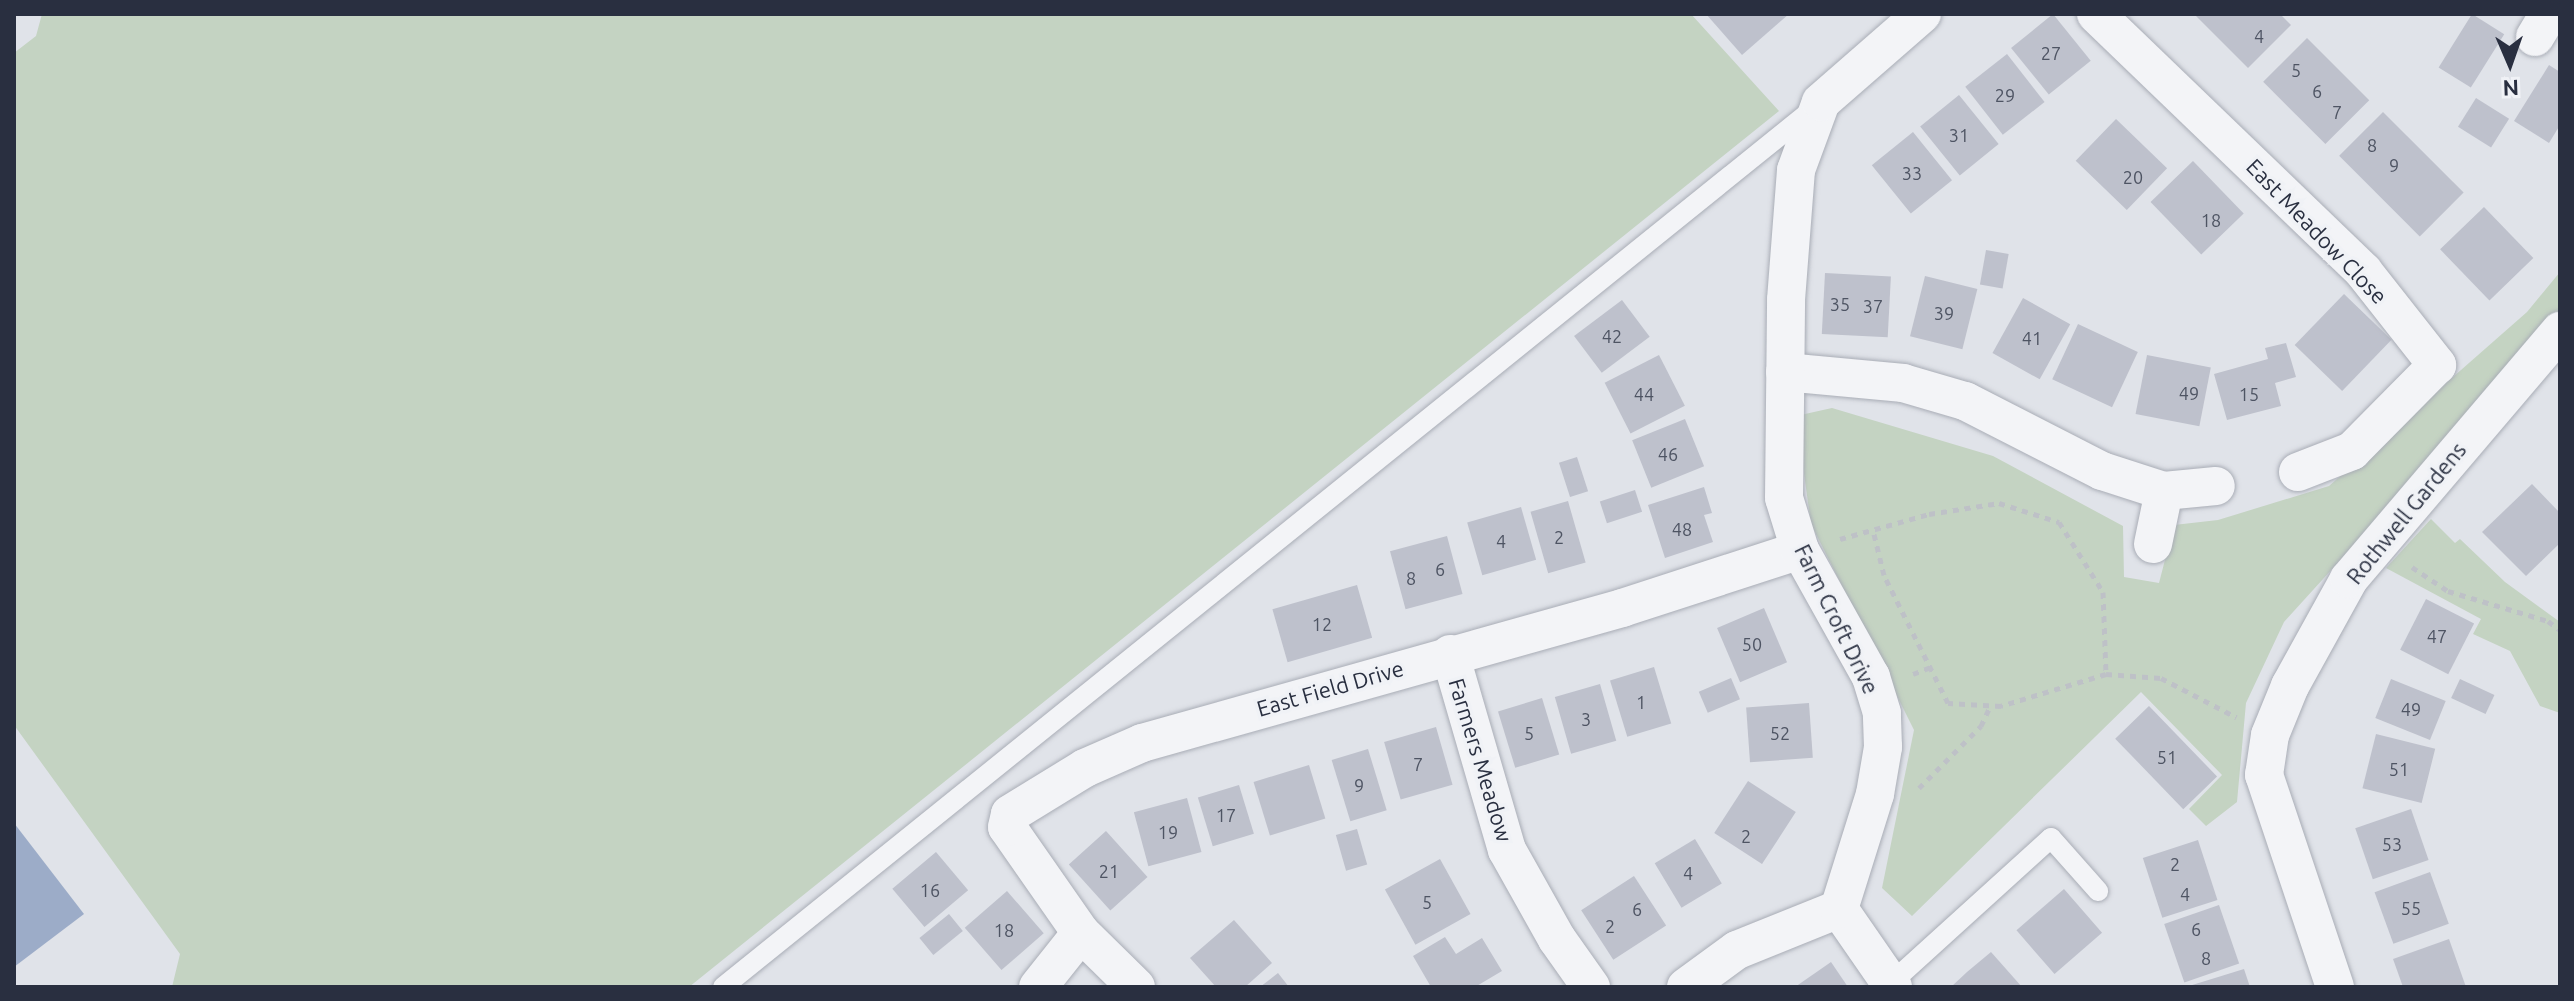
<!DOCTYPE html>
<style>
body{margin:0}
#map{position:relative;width:2574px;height:1001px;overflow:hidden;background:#e0e3e9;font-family:Ubuntu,sans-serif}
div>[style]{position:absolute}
.green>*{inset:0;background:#c4d3c2}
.water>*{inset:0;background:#9cacc8}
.building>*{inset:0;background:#bec1cc;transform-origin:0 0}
.path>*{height:5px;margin-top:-2.5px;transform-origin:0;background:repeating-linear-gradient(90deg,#bec1c7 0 6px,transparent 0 12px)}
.roads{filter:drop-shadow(0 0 2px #a9adb6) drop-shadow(0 0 2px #a9adb6)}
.lane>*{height:20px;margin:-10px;padding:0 10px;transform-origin:10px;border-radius:10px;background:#f3f4f7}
.street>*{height:38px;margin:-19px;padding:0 19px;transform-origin:19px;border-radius:19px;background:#f3f4f7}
span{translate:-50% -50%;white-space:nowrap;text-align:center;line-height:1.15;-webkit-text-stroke:7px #f0f2f6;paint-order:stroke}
.number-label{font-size:18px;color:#4e5463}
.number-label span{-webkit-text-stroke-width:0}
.street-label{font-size:22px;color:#292f40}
.frame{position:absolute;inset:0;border:16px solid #292f40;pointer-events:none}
.north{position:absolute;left:2470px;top:24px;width:80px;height:80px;-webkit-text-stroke:6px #f0f2f6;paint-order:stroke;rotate:178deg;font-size:22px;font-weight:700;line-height:32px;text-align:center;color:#292f40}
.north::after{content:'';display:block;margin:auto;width:28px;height:36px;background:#292f40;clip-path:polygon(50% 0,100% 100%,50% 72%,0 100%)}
</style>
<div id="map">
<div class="green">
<i style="clip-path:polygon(42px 14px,1691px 14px,1779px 111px,689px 987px,172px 987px,180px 954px,14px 725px,14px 53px,36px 36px)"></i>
<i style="clip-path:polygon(2560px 272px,2560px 318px,2284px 622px,2246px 703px,2237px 802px,2206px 826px,2189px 809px,2222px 775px,2141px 692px,1912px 916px,1882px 888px,1914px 730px,1811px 524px,1796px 416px,1832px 408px,1993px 456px,2123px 526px,2124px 577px,2159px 583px,2174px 525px,2218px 520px,2329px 486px,2527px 312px)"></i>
<i style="clip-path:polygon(2431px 519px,2455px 543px,2460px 539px,2505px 582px,2560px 622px,2560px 713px,2540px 706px,2510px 651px,2473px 634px,2481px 619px,2386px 568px)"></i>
</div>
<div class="water">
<i style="clip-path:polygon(14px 823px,84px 914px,14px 967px)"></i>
</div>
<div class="building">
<i style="clip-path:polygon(1706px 14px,1789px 14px,1742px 55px)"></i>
<i style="left:2053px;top:14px;width:60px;height:54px;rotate:51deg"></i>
<i style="clip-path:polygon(2194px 14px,2280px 14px,2291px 25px,2248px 68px)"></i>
<i style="left:2472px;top:14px;width:38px;height:63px;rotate:32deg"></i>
<i style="left:2307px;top:38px;width:88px;height:62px;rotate:45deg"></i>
<i style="left:2007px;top:54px;width:61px;height:53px;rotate:52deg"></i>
<i style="clip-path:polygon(2549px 65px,2560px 72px,2560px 125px,2549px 143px,2514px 121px)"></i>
<i style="left:1959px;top:95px;width:63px;height:50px;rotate:51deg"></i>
<i style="left:2476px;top:98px;width:39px;height:34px;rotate:32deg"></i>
<i style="left:2383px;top:112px;width:114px;height:62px;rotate:45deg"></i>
<i style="left:2116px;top:119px;width:71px;height:58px;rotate:44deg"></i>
<i style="left:1913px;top:132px;width:62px;height:53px;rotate:51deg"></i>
<i style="left:2193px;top:161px;width:73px;height:59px;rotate:46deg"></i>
<i style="left:2484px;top:207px;width:71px;height:61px;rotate:46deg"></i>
<i style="left:1986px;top:250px;width:23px;height:35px;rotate:10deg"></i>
<i style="left:1825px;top:273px;width:66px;height:61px;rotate:3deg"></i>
<i style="left:1925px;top:276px;width:54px;height:62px;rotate:14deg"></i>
<i style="left:2344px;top:294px;width:66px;height:71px;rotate:44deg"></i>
<i style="left:2023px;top:298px;width:54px;height:63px;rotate:29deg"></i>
<i style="left:1622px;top:300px;width:46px;height:60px;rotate:53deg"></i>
<i style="left:2078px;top:324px;width:66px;height:61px;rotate:25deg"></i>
<i style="clip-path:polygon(2286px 343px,2296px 377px,2275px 383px,2281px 406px,2227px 420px,2214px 374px,2268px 359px,2265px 348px)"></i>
<i style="left:1659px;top:355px;width:57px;height:61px;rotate:63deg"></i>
<i style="left:2147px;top:355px;width:65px;height:60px;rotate:11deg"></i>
<i style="left:1685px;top:419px;width:51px;height:57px;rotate:68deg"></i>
<i style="left:1577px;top:457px;width:36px;height:19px;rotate:72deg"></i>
<i style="clip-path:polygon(2532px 484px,2560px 513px,2560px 543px,2526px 576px,2482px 532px)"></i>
<i style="clip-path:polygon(1704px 487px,1712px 513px,1704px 515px,1713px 542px,1665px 558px,1648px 505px)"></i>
<i style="left:1635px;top:490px;width:23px;height:37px;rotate:72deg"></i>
<i style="left:1568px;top:501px;width:64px;height:39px;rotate:74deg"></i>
<i style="left:1521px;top:507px;width:55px;height:56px;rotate:74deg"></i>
<i style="left:1447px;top:536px;width:60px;height:59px;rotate:75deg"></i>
<i style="left:1357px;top:585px;width:55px;height:88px;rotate:74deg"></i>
<i style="left:2426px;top:599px;width:54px;height:57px;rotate:27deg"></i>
<i style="left:1764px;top:608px;width:59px;height:51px;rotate:67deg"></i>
<i style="left:1654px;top:667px;width:59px;height:46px;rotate:73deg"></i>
<i style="left:1731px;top:678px;width:23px;height:35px;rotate:67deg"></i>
<i style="left:2391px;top:679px;width:59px;height:42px;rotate:22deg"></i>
<i style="left:2460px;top:679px;width:38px;height:21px;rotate:25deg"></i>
<i style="left:1600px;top:684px;width:59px;height:47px;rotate:74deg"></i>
<i style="left:1542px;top:698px;width:59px;height:46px;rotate:73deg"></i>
<i style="left:1809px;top:703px;width:55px;height:63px;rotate:86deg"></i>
<i style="left:2149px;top:706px;width:98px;height:47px;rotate:46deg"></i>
<i style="left:1436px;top:727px;width:60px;height:54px;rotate:74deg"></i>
<i style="left:2376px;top:734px;width:61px;height:56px;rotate:14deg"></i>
<i style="left:1368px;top:749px;width:64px;height:38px;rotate:73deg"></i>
<i style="left:1309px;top:765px;width:56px;height:58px;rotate:73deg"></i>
<i style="left:1748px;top:781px;width:57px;height:62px;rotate:33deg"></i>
<i style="left:1239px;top:785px;width:51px;height:43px;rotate:73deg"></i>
<i style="left:1187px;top:798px;width:56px;height:55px;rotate:75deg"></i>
<i style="left:2411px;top:809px;width:54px;height:59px;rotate:71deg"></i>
<i style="left:1357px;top:829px;width:37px;height:22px;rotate:74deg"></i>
<i style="left:1106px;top:831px;width:62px;height:50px;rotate:48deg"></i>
<i style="left:1695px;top:839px;width:52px;height:47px;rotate:59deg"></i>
<i style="left:2198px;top:840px;width:63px;height:58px;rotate:72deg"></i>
<i style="left:936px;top:852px;width:50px;height:57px;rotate:50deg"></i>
<i style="left:1440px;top:859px;width:63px;height:63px;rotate:61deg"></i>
<i style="left:2430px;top:872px;width:55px;height:59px;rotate:70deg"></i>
<i style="left:1634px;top:876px;width:59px;height:63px;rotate:57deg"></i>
<i style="left:2064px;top:889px;width:58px;height:63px;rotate:49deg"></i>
<i style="left:1007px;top:891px;width:56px;height:56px;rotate:49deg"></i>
<i style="left:2219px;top:905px;width:62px;height:58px;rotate:71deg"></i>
<i style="left:949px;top:914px;width:22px;height:38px;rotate:51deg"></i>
<i style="clip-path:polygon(1234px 920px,1272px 963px,1245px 987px,1216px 987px,1190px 958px)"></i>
<i style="clip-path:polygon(1445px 937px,1456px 954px,1482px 938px,1502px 971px,1475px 987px,1431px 987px,1413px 956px)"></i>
<i style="clip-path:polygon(2449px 939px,2466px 987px,2403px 987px,2393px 959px)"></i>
<i style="clip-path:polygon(1991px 952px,2022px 987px,1951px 987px,1967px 972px)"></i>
<i style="clip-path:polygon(1831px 962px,1848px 987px,1795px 987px)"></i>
<i style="clip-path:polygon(2244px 969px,2250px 987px,2189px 987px,2189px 986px)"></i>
<i style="clip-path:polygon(1278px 973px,1289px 987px,1260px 987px)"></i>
</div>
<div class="path">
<i style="left:1840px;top:539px;width:92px;rotate:-15.7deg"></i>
<i style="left:1929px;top:514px;width:71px;rotate:-8.9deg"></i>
<i style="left:1999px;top:503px;width:63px;rotate:17.6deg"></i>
<i style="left:2059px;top:522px;width:83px;rotate:57.8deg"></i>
<i style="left:2103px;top:592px;width:82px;rotate:87.9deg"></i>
<i style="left:2106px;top:674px;width:110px;rotate:163.1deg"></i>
<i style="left:2001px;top:706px;width:53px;rotate:-176.8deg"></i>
<i style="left:1948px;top:703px;width:143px;rotate:-116.6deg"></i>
<i style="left:1884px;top:575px;width:46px;rotate:-103.7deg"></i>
<i style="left:2412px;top:567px;width:43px;rotate:33.7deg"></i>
<i style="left:2448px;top:591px;width:104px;rotate:16.7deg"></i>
<i style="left:2548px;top:621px;width:15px;rotate:37deg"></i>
<i style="left:1913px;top:674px;width:19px;rotate:-21deg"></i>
<i style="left:2106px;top:674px;width:55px;rotate:4.2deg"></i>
<i style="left:2161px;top:678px;width:85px;rotate:27.5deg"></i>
<i style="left:1919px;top:788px;width:88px;rotate:-45deg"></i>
<i style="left:1981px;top:726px;width:23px;rotate:-65deg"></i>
</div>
<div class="roads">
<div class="lane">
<i style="left:1891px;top:983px;width:216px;rotate:-42.2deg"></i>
<i style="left:2051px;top:838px;width:71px;rotate:48.4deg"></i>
<i style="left:723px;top:987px;width:1398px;rotate:-38.85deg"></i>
</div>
<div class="street">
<i style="left:2096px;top:14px;width:371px;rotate:43.9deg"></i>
<i style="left:2363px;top:271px;width:120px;rotate:51.8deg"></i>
<i style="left:2437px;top:365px;width:121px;rotate:134.7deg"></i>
<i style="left:2352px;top:451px;width:58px;rotate:158.7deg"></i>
<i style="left:2535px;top:37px;width:27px;rotate:-59deg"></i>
<i style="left:1785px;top:372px;width:119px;rotate:5.3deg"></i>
<i style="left:1903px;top:383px;width:65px;rotate:16.2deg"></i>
<i style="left:1965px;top:401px;width:154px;rotate:27.1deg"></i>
<i style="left:2102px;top:471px;width:65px;rotate:17.9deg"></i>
<i style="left:2164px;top:491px;width:52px;rotate:-5.5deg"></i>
<i style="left:2153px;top:544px;width:54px;rotate:-78.3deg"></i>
<i style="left:1450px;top:654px;width:204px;rotate:73.8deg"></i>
<i style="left:1507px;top:850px;width:102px;rotate:60.7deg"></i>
<i style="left:1557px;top:939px;width:59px;rotate:54.7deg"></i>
<i style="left:1038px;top:987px;width:69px;rotate:-51.5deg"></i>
<i style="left:1136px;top:987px;width:77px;rotate:-135.5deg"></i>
<i style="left:1081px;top:933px;width:129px;rotate:-124.9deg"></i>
<i style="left:1007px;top:827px;width:13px;rotate:-77deg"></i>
<i style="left:1010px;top:814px;width:88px;rotate:-31.5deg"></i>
<i style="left:1085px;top:768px;width:62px;rotate:-23.7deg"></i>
<i style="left:1142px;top:743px;width:499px;rotate:-15.7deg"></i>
<i style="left:1622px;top:608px;width:187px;rotate:-18deg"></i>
<i style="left:1686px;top:987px;width:63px;rotate:-36deg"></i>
<i style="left:1737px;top:950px;width:110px;rotate:-21.9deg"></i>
<i style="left:1893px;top:987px;width:95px;rotate:-124.7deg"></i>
<i style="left:1839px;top:909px;width:121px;rotate:-72.6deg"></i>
<i style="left:1875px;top:794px;width:48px;rotate:-80.3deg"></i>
<i style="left:1883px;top:747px;width:34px;rotate:-92deg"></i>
<i style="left:1882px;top:713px;width:38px;rotate:-107deg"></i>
<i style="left:1871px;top:677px;width:145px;rotate:-119.2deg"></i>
<i style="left:1800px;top:550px;width:54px;rotate:-107.1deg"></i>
<i style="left:1784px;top:498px;width:198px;rotate:-89.4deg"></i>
<i style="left:1786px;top:300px;width:130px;rotate:-85.6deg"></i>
<i style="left:1796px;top:170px;width:72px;rotate:-69.8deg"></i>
<i style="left:1821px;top:102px;width:134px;rotate:-41.1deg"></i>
<i style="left:2335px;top:987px;width:224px;rotate:-108.5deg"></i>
<i style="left:2264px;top:775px;width:40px;rotate:-81.5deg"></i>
<i style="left:2270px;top:735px;width:53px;rotate:-67.8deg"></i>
<i style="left:2290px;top:686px;width:122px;rotate:-61.1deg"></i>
<i style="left:2349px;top:579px;width:326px;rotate:-49.6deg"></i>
</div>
</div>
<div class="number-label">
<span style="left:2259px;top:36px">4</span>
<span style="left:2051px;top:53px">27</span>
<span style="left:2296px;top:70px">5</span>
<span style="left:2317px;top:91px">6</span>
<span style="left:2005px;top:95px">29</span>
<span style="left:2337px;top:112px">7</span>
<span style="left:1959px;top:135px">31</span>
<span style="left:2372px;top:145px">8</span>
<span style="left:2394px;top:165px">9</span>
<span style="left:1912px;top:173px">33</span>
<span style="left:2133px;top:177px">20</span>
<span style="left:2211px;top:220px">18</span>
<span style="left:1840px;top:304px">35</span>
<span style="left:1873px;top:306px">37</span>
<span style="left:1944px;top:313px">39</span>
<span style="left:1612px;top:336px">42</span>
<span style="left:2032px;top:338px">41</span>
<span style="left:2189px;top:393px">49</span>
<span style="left:1644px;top:394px">44</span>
<span style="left:2249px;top:394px">15</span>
<span style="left:1668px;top:454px">46</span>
<span style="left:1682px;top:529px">48</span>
<span style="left:1559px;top:537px">2</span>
<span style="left:1501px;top:541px">4</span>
<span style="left:1440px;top:569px">6</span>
<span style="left:1411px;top:578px">8</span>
<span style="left:1322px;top:624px">12</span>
<span style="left:2437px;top:636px">47</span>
<span style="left:1752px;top:644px">50</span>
<span style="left:1641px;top:702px">1</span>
<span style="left:2411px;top:709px">49</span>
<span style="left:1586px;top:719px">3</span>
<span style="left:1529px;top:733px">5</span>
<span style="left:1780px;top:733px">52</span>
<span style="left:2167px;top:757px">51</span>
<span style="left:1418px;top:764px">7</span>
<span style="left:2399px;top:769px">51</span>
<span style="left:1359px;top:785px">9</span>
<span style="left:1226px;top:815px">17</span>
<span style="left:1168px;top:832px">19</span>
<span style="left:1746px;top:836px">2</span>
<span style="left:2392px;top:844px">53</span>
<span style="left:2175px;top:864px">2</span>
<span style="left:1109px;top:871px">21</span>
<span style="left:1688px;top:873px">4</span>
<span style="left:930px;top:890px">16</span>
<span style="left:2185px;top:894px">4</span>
<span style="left:1427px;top:902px">5</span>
<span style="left:2411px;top:908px">55</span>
<span style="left:1637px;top:909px">6</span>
<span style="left:1610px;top:926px">2</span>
<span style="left:2196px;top:929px">6</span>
<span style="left:1004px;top:930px">18</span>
<span style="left:2206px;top:958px">8</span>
</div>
<div class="street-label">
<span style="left:2317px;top:231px;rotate:46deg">East Meadow Close</span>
<span style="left:2406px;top:513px;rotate:-51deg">Rothwell Gardens</span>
<span style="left:1837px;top:619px;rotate:64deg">Farm Croft Drive</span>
<span style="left:1330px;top:688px;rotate:-16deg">East Field Drive</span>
<span style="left:1481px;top:760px;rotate:73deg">Farmers Meadow</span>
</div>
<div class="frame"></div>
<div class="north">N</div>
</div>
